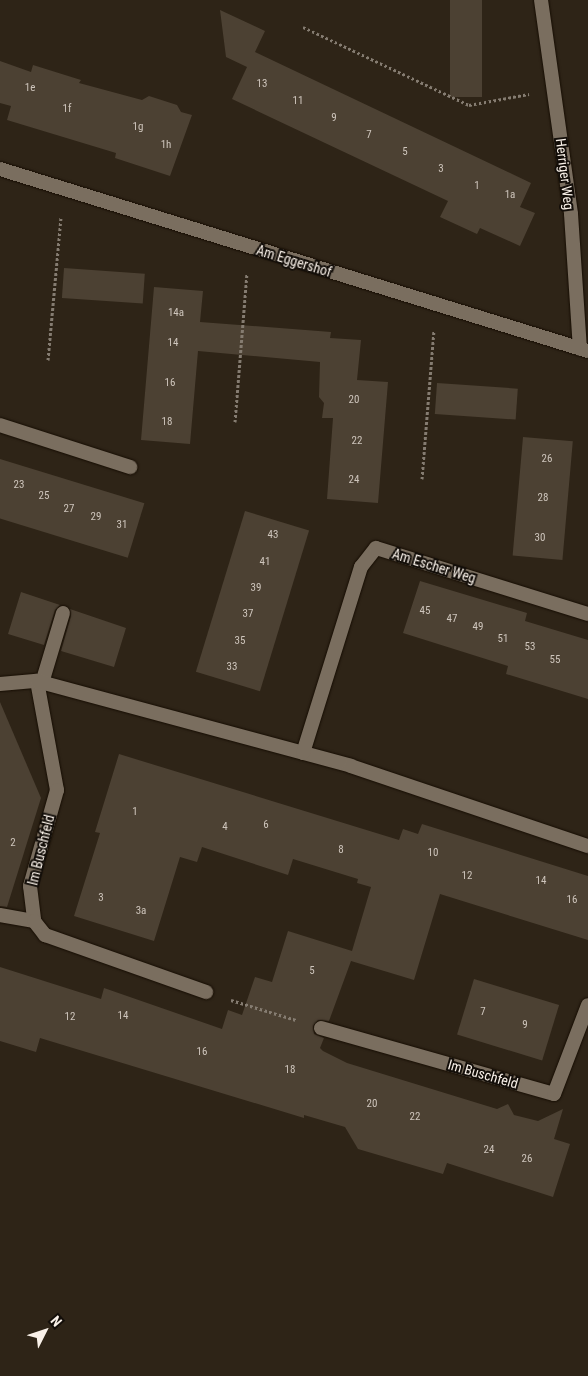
<!DOCTYPE html>
<style>
body{margin:0}
#map{position:relative;width:588px;height:1376px;overflow:hidden;background:#2e2417;font-family:"Roboto Condensed",sans-serif}
div>[style]{position:absolute}
.building>*{inset:0;background:#4c4133;transform-origin:0 0}
.path>*{height:3px;margin-top:-1.5px;transform-origin:0;background:repeating-linear-gradient(90deg,#857c71 0 2.5px,transparent 0 5px)}
.roads{filter:drop-shadow(0 0 1px #160d03) drop-shadow(0 0 1px #160d03)}
.service>*{height:14px;margin:-7px;padding:0 7px;transform-origin:7px;border-radius:7px;background:#7a6e5f}
.minor>*{height:14px;margin:-7px;padding:0 7px;transform-origin:7px;border-radius:7px;background:#7a6e5f}
span{translate:-50% -50%;white-space:nowrap;text-align:center;line-height:1.15;-webkit-text-stroke:4px #130e09;paint-order:stroke}
.number-label{font-size:11px;color:#cec5bc}
.number-label span{-webkit-text-stroke-width:0}
.street-label{font-size:14px;color:#f9f1e9}
.north{position:absolute;left:20px;top:1306px;width:50px;height:50px;-webkit-text-stroke:4px #130e09;paint-order:stroke;rotate:49deg;font-size:14px;font-weight:700;line-height:20px;text-align:center;color:#f9f1e9}
.north::after{content:'';display:block;margin:auto;width:18px;height:22px;background:#f9f1e9;clip-path:polygon(50% 0,100% 100%,50% 72%,0 100%)}
</style>
<div id="map">
<div class="building">
<i style="left:450px;top:0;width:32px;height:97px"></i>
<i style="clip-path:polygon(220px 10px,265px 31px,255px 52px,531px 183px,520px 207px,535px 213px,520px 246px,480px 228px,477px 234px,440px 217px,448px 201px,232px 99px,247px 67px,226px 57px)"></i>
<i style="clip-path:polygon(0 61px,31px 72px,33px 65px,81px 80px,79px 83px,142px 100px,149px 96px,177px 105px,181px 112px,192px 115px,170px 176px,115px 158px,116px 153px,7px 120px,11px 106px,0 103px)"></i>
<i style="left:64px;top:268px;width:81px;height:30px;rotate:4deg"></i>
<i style="clip-path:polygon(154px 287px,203px 291px,200px 322px,331px 332px,330px 338px,361px 340px,357px 380px,388px 382px,378px 503px,327px 499px,333px 418px,322px 418px,324px 403px,319px 397px,320px 362px,198px 351px,190px 444px,141px 440px)"></i>
<i style="left:437px;top:383px;width:81px;height:31px;rotate:4deg"></i>
<i style="left:523px;top:437px;width:50px;height:119px;rotate:5deg"></i>
<i style="left:0;top:459px;width:151px;height:57px;rotate:17deg"></i>
<i style="left:245px;top:511px;width:67px;height:168px;rotate:17deg"></i>
<i style="clip-path:polygon(420px 581px,527px 613px,525px 621px,588px 640px,588px 699px,506px 674px,508px 666px,403px 633px)"></i>
<i style="clip-path:polygon(21px 592px,60px 605px,55px 610px,44px 645px,8px 634px)"></i>
<i style="clip-path:polygon(70px 609px,126px 628px,114px 667px,61px 651px,71px 616px)"></i>
<i style="clip-path:polygon(0 702px,41px 798px,7px 907px,0 906px)"></i>
<i style="clip-path:polygon(119px 754px,399px 840px,403px 829px,418px 834px,422px 824px,588px 876px,588px 940px,440px 894px,414px 980px,351px 961px,329px 1021px,318px 1020px,313px 1026px,314px 1034px,324px 1038px,320px 1048px,323px 1051px,347px 1063px,497px 1109px,508px 1104px,514px 1115px,538px 1121px,563px 1109px,554px 1139px,570px 1144px,553px 1197px,447px 1163px,443px 1174px,358px 1149px,345px 1127px,304px 1115px,304px 1118px,40px 1038px,36px 1052px,0 1041px,0 967px,101px 999px,104px 988px,222px 1029px,228px 1010px,242px 1015px,255px 977px,272px 982px,288px 931px,352px 951px,371px 887px,357px 883px,358px 879px,293px 859px,288px 875px,202px 847px,197px 862px,180px 857px,154px 941px,74px 916px,100px 833px,95px 832px)"></i>
<i style="left:474px;top:979px;width:89px;height:58px;rotate:17deg"></i>
</div>
<div class="path">
<i style="left:303px;top:27px;width:183px;rotate:25.2deg"></i>
<i style="left:469px;top:105px;width:61px;rotate:-10.4deg"></i>
<i style="left:48px;top:360px;width:145px;rotate:-84.8deg"></i>
<i style="left:235px;top:422px;width:149px;rotate:-85.4deg"></i>
<i style="left:422px;top:479px;width:149px;rotate:-85.4deg"></i>
<i style="left:231px;top:1000px;width:68px;rotate:17.1deg"></i>
</div>
<div class="roads">
<div class="service">
<i style="left:42px;top:683px;width:73px;rotate:-73.3deg"></i>
<i style="left:0;top:915px;width:35px;rotate:10deg"></i>
</div>
<div class="minor">
<i style="left:541px;top:0;width:216px;rotate:82deg"></i>
<i style="left:571px;top:214px;width:135px;rotate:86.2deg"></i>
<i style="left:0;top:169px;width:616px;rotate:17.2deg"></i>
<i style="left:0;top:425px;width:137px;rotate:17.9deg"></i>
<i style="left:37px;top:681px;width:111px;rotate:79.6deg"></i>
<i style="left:57px;top:790px;width:100px;rotate:105.7deg"></i>
<i style="left:30px;top:886px;width:35px;rotate:83deg"></i>
<i style="left:34px;top:921px;width:18px;rotate:52deg"></i>
<i style="left:45px;top:935px;width:171px;rotate:19.5deg"></i>
<i style="left:0;top:684px;width:37px;rotate:-5deg"></i>
<i style="left:37px;top:681px;width:325px;rotate:15.1deg"></i>
<i style="left:351px;top:766px;width:250px;rotate:18.7deg"></i>
<i style="left:303px;top:753px;width:195px;rotate:-72.7deg"></i>
<i style="left:361px;top:567px;width:24px;rotate:-52deg"></i>
<i style="left:376px;top:548px;width:222px;rotate:17.3deg"></i>
<i style="left:321px;top:1028px;width:242px;rotate:15.8deg"></i>
<i style="left:554px;top:1094px;width:95px;rotate:-69.1deg"></i>
</div>
</div>
<div class="number-label">
<span style="left:262px;top:84px">13</span>
<span style="left:30px;top:88px">1e</span>
<span style="left:298px;top:101px">11</span>
<span style="left:67px;top:109px">1f</span>
<span style="left:334px;top:118px">9</span>
<span style="left:138px;top:127px">1g</span>
<span style="left:369px;top:135px">7</span>
<span style="left:166px;top:145px">1h</span>
<span style="left:405px;top:152px">5</span>
<span style="left:441px;top:169px">3</span>
<span style="left:477px;top:186px">1</span>
<span style="left:510px;top:195px">1a</span>
<span style="left:176px;top:313px">14a</span>
<span style="left:173px;top:343px">14</span>
<span style="left:170px;top:383px">16</span>
<span style="left:354px;top:400px">20</span>
<span style="left:167px;top:422px">18</span>
<span style="left:357px;top:441px">22</span>
<span style="left:547px;top:459px">26</span>
<span style="left:354px;top:480px">24</span>
<span style="left:19px;top:485px">23</span>
<span style="left:44px;top:496px">25</span>
<span style="left:543px;top:498px">28</span>
<span style="left:69px;top:509px">27</span>
<span style="left:96px;top:517px">29</span>
<span style="left:122px;top:525px">31</span>
<span style="left:273px;top:535px">43</span>
<span style="left:540px;top:538px">30</span>
<span style="left:265px;top:562px">41</span>
<span style="left:256px;top:588px">39</span>
<span style="left:425px;top:611px">45</span>
<span style="left:248px;top:614px">37</span>
<span style="left:452px;top:619px">47</span>
<span style="left:478px;top:627px">49</span>
<span style="left:503px;top:639px">51</span>
<span style="left:240px;top:641px">35</span>
<span style="left:530px;top:647px">53</span>
<span style="left:555px;top:660px">55</span>
<span style="left:232px;top:667px">33</span>
<span style="left:135px;top:812px">1</span>
<span style="left:266px;top:825px">6</span>
<span style="left:225px;top:827px">4</span>
<span style="left:13px;top:843px">2</span>
<span style="left:341px;top:850px">8</span>
<span style="left:433px;top:853px">10</span>
<span style="left:467px;top:876px">12</span>
<span style="left:541px;top:881px">14</span>
<span style="left:101px;top:898px">3</span>
<span style="left:572px;top:900px">16</span>
<span style="left:141px;top:911px">3a</span>
<span style="left:312px;top:971px">5</span>
<span style="left:483px;top:1012px">7</span>
<span style="left:123px;top:1016px">14</span>
<span style="left:70px;top:1017px">12</span>
<span style="left:525px;top:1025px">9</span>
<span style="left:202px;top:1052px">16</span>
<span style="left:290px;top:1070px">18</span>
<span style="left:372px;top:1104px">20</span>
<span style="left:415px;top:1117px">22</span>
<span style="left:489px;top:1150px">24</span>
<span style="left:527px;top:1159px">26</span>
</div>
<div class="street-label">
<span style="left:565px;top:174px;rotate:83deg">Herriger Weg</span>
<span style="left:294px;top:261px;rotate:17deg">Am Eggershof</span>
<span style="left:434px;top:566px;rotate:17deg">Am Escher Weg</span>
<span style="left:41px;top:850px;rotate:-76deg">Im Buschfeld</span>
<span style="left:483px;top:1074px;rotate:16deg">Im Buschfeld</span>
</div>
<div class="north">N</div>
</div>
